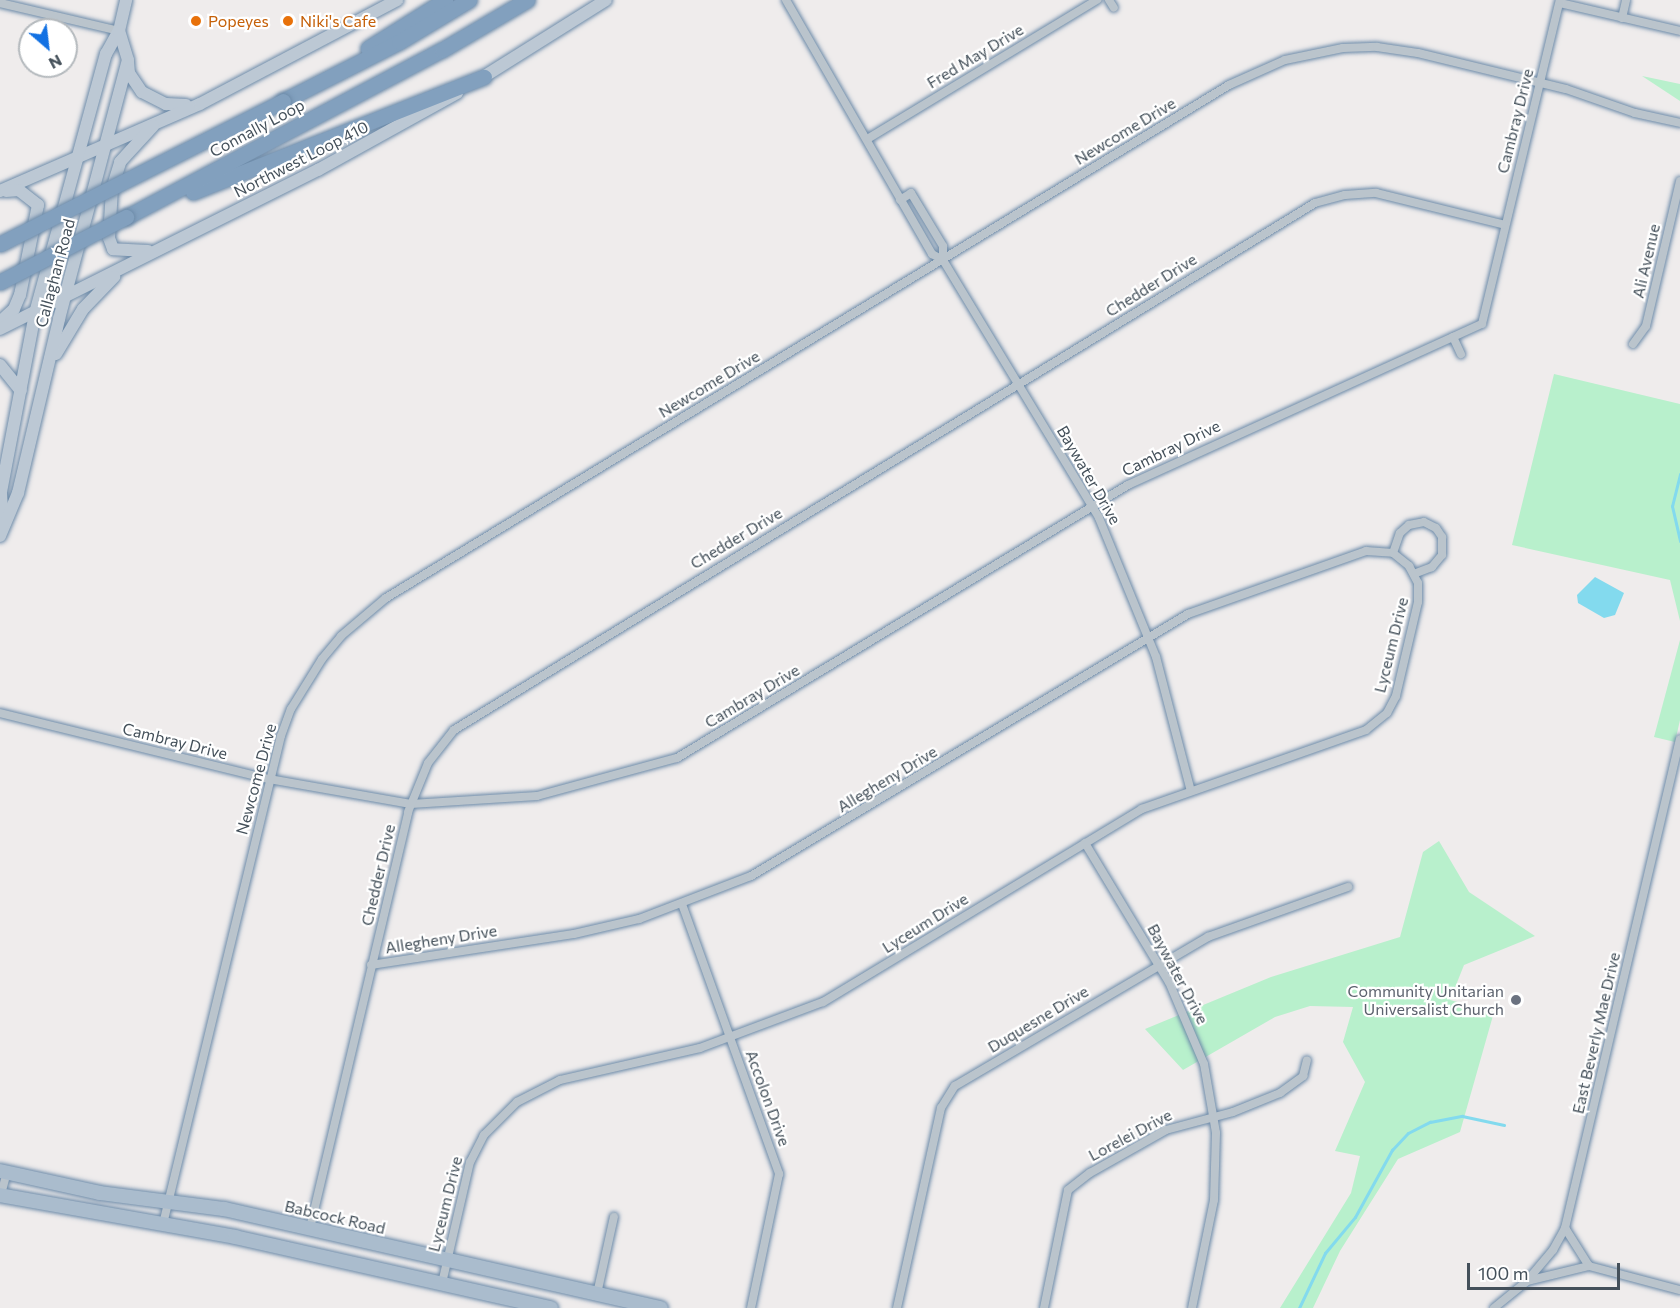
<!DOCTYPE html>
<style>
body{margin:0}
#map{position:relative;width:1680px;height:1308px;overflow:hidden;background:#efecec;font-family:Commissioner,sans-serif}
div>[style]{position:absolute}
.green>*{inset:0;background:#b8f0cc}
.water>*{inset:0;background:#83daee}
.stream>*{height:3px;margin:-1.5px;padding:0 1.5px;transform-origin:1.5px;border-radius:1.5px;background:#83daee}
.roads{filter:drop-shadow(0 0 2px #6d8ba9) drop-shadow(0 0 2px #6d8ba9)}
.street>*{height:8px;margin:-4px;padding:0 4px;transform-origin:4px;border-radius:4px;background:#bac4cc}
.secondary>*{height:12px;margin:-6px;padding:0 6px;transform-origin:6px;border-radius:6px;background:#bcc8d4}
.primary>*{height:14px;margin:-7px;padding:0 7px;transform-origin:7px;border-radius:7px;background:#aabccd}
.highway>*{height:15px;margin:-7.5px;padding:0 7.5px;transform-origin:7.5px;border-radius:7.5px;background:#82a0be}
.bridges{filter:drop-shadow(0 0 2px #6d8ba9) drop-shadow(0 0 2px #6d8ba9)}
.highway-bridge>*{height:15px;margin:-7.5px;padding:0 7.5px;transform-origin:7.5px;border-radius:7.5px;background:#82a0be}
.dots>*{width:16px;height:16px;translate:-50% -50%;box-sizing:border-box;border:3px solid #fff;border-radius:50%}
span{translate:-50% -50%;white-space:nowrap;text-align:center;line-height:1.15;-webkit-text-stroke:4.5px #fff;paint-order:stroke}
.food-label{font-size:16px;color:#c56008}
.left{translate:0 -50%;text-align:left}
.street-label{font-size:16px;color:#44505a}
.worship-label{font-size:16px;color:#5b616d}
.right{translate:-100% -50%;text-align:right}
.north{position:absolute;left:18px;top:18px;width:60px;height:60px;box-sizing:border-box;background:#fff;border:2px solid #b4b9bd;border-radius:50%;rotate:152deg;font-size:16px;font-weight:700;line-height:24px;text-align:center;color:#44505a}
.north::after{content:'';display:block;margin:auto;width:21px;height:27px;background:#1271e3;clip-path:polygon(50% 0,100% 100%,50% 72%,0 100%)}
.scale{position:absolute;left:1467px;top:1263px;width:153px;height:27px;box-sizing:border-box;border:3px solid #44505a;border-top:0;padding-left:8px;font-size:18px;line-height:21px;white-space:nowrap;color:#44505a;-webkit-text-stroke:4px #fff;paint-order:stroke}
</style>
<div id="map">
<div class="green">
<i style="clip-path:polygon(1642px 76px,1680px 84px,1680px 101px)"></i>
<i style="clip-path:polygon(1554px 374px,1680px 404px,1680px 621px,1670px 580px,1512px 545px)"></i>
<i style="clip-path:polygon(1680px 640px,1680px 720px,1675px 742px,1654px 737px)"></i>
<i style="clip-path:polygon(1439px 841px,1469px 892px,1535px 936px,1464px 965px,1450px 1000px,1494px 1012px,1460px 1132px,1398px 1159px,1340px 1251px,1313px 1308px,1280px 1308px,1351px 1193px,1360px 1156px,1335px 1151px,1365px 1082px,1343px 1042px,1353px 1007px,1310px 1006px,1275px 1017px,1183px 1070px,1145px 1029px,1271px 977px,1400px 937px,1423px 852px)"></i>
</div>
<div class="water">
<i style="clip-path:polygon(1595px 577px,1624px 593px,1615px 615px,1604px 618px,1578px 603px,1577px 595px)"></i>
</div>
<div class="stream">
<i style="left:1680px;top:474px;width:33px;rotate:104deg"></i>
<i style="left:1672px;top:506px;width:36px;rotate:77deg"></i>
<i style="left:1299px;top:1308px;width:61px;rotate:-64.7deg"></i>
<i style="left:1325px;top:1253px;width:47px;rotate:-50.2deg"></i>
<i style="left:1355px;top:1217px;width:77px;rotate:-61.1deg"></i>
<i style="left:1392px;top:1150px;width:23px;rotate:-47deg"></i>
<i style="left:1408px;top:1133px;width:25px;rotate:-27deg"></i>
<i style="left:1430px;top:1122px;width:33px;rotate:-11deg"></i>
<i style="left:1462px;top:1116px;width:43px;rotate:12.1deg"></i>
</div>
<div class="roads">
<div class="street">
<i style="left:786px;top:0;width:293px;rotate:60.1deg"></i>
<i style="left:932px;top:254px;width:13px;rotate:29deg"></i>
<i style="left:943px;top:260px;width:301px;rotate:58.8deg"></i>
<i style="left:1099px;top:518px;width:150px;rotate:67.7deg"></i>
<i style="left:1156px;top:657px;width:138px;rotate:75.4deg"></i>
<i style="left:1109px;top:0;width:9px;rotate:58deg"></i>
<i style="left:0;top:3px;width:122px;rotate:13.2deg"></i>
<i style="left:1560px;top:3px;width:123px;rotate:13.1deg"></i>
<i style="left:1622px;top:18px;width:18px;rotate:-77deg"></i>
<i style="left:869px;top:138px;width:267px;rotate:-31.2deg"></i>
<i style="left:900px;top:200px;width:13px;rotate:-32deg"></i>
<i style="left:911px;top:193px;width:62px;rotate:58.9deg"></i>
<i style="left:943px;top:246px;width:14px;rotate:90deg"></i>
<i style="left:1453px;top:337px;width:19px;rotate:65deg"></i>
<i style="left:1633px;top:344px;width:22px;rotate:-54deg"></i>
<i style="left:1646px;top:326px;width:149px;rotate:-76.8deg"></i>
<i style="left:1393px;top:553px;width:21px;rotate:-71deg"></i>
<i style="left:1400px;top:533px;width:12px;rotate:-42deg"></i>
<i style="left:1409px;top:525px;width:15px;rotate:-11deg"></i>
<i style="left:1424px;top:522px;width:13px;rotate:27deg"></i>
<i style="left:1436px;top:528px;width:11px;rotate:56deg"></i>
<i style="left:1442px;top:537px;width:18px;rotate:90deg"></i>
<i style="left:1442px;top:555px;width:16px;rotate:130deg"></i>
<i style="left:1432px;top:567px;width:19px;rotate:159deg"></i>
<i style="left:0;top:713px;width:277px;rotate:13.8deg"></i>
<i style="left:269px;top:779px;width:144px;rotate:10deg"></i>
<i style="left:411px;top:804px;width:126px;rotate:-3.6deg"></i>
<i style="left:537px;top:796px;width:145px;rotate:-15.2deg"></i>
<i style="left:677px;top:758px;width:527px;rotate:-31.19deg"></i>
<i style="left:1128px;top:485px;width:389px;rotate:-24.5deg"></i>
<i style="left:1482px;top:324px;width:333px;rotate:-76.5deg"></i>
<i style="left:1085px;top:843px;width:162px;rotate:58.9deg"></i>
<i style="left:1169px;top:982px;width:89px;rotate:66.9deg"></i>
<i style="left:1204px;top:1064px;width:70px;rotate:80.1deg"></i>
<i style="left:1216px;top:1133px;width:67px;rotate:91.7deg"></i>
<i style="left:1214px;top:1200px;width:110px;rotate:101.5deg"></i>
<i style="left:682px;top:904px;width:287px;rotate:70.2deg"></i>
<i style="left:779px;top:1174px;width:137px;rotate:101.8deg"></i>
<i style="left:371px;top:965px;width:205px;rotate:-8.7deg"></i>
<i style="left:574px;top:934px;width:67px;rotate:-13deg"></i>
<i style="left:639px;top:919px;width:120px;rotate:-21deg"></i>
<i style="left:751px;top:876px;width:510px;rotate:-30.94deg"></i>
<i style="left:1188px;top:614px;width:189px;rotate:-19.5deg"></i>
<i style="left:1366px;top:551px;width:27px;rotate:4deg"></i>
<i style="left:1393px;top:553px;width:21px;rotate:39deg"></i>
<i style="left:1409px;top:566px;width:19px;rotate:62deg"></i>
<i style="left:1418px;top:583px;width:19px;rotate:90deg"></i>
<i style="left:1418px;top:602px;width:97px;rotate:103.2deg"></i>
<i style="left:1396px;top:696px;width:19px;rotate:118deg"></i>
<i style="left:1387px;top:713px;width:27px;rotate:141deg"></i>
<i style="left:1366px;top:730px;width:238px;rotate:160.6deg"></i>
<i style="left:1142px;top:809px;width:373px;rotate:148.8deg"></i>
<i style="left:823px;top:1002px;width:131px;rotate:159.5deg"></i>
<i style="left:700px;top:1048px;width:144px;rotate:167.1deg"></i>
<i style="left:560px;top:1080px;width:48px;rotate:152.9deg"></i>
<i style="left:517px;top:1102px;width:47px;rotate:135deg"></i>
<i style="left:484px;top:1135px;width:30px;rotate:117deg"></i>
<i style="left:470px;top:1162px;width:124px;rotate:103deg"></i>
<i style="left:0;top:1198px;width:27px;rotate:-75deg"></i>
<i style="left:163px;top:1224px;width:502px;rotate:-76.41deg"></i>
<i style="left:281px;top:736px;width:29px;rotate:-70deg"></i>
<i style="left:291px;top:709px;width:59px;rotate:-58.2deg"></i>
<i style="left:322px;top:659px;width:30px;rotate:-50deg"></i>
<i style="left:341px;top:636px;width:59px;rotate:-40.2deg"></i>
<i style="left:386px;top:598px;width:987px;rotate:-31.32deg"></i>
<i style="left:1229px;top:85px;width:61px;rotate:-24.1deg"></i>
<i style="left:1285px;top:60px;width:59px;rotate:-11.7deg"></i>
<i style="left:1343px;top:48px;width:34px;rotate:-2deg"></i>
<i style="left:1377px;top:47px;width:41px;rotate:8.3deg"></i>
<i style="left:1418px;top:53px;width:152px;rotate:13.7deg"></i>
<i style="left:1566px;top:89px;width:73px;rotate:19.2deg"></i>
<i style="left:1635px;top:113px;width:46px;rotate:12.5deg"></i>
<i style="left:310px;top:1228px;width:427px;rotate:-76.7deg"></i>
<i style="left:408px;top:812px;width:53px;rotate:-67.8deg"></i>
<i style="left:428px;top:763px;width:42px;rotate:-51.8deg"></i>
<i style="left:454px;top:730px;width:1009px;rotate:-31.47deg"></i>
<i style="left:1315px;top:203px;width:31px;rotate:-15deg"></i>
<i style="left:1345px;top:195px;width:31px;rotate:-4deg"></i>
<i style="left:1376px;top:193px;width:133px;rotate:13.9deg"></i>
<i style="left:1565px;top:1228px;width:45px;rotate:57.7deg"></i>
<i style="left:1527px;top:1281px;width:64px;rotate:-13.6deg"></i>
<i style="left:1589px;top:1266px;width:94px;rotate:14.8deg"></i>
<i style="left:597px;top:1294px;width:79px;rotate:-77.6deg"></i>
<i style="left:897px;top:1308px;width:205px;rotate:-77.6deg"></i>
<i style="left:941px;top:1108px;width:26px;rotate:-58deg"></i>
<i style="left:955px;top:1086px;width:294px;rotate:-30.5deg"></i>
<i style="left:1208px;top:937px;width:149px;rotate:-19.7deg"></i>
<i style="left:1044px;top:1308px;width:120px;rotate:-78.5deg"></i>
<i style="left:1068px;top:1190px;width:28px;rotate:-38deg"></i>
<i style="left:1090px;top:1173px;width:87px;rotate:-29.5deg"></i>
<i style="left:1166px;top:1130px;width:69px;rotate:-15deg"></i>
<i style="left:1233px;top:1112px;width:51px;rotate:-22deg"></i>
<i style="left:1280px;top:1093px;width:29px;rotate:-36deg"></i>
<i style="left:1303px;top:1076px;width:16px;rotate:-76deg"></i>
<i style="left:1494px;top:1308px;width:41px;rotate:-39.1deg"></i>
<i style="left:1526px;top:1282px;width:42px;rotate:-49.8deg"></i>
<i style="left:1553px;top:1250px;width:25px;rotate:-61deg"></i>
<i style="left:1565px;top:1228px;width:502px;rotate:-76.77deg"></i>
</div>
<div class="secondary">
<i style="left:128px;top:62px;width:11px;rotate:85deg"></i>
<i style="left:129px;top:73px;width:23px;rotate:56deg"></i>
<i style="left:142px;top:92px;width:27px;rotate:27deg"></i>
<i style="left:166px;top:104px;width:20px;rotate:3deg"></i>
<i style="left:477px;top:81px;width:152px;rotate:-32.1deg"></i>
<i style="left:0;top:191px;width:218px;rotate:-23.5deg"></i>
<i style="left:200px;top:104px;width:223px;rotate:-27.8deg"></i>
<i style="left:148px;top:251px;width:35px;rotate:-177deg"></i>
<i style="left:113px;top:249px;width:12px;rotate:-110deg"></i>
<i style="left:109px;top:238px;width:49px;rotate:-86.5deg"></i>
<i style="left:112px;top:189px;width:28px;rotate:-73deg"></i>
<i style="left:120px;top:162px;width:49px;rotate:-47.5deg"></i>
<i style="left:0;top:322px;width:19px;rotate:-43deg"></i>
<i style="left:14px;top:309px;width:15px;rotate:-67deg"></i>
<i style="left:20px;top:295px;width:92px;rotate:-78.7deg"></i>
<i style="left:38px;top:205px;width:24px;rotate:-142deg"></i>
<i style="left:19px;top:190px;width:13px;rotate:176deg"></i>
<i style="left:0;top:329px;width:356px;rotate:-26.6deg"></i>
<i style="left:318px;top:170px;width:159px;rotate:-29deg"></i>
<i style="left:56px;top:354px;width:52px;rotate:-59deg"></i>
<i style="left:83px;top:309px;width:45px;rotate:-45.9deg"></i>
<i style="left:0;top:365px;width:33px;rotate:51deg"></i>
<i style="left:3px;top:522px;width:30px;rotate:-94deg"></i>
<i style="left:1px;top:492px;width:182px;rotate:-79.2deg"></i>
<i style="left:35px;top:313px;width:269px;rotate:-74.7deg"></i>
<i style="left:106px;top:54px;width:26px;rotate:-61deg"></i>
<i style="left:119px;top:31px;width:32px;rotate:-77deg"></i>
<i style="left:0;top:536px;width:47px;rotate:-67.3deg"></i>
<i style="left:18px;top:493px;width:179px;rotate:-76.7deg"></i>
<i style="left:59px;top:319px;width:268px;rotate:-75.1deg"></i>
<i style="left:128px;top:60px;width:30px;rotate:-107deg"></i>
</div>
<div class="primary">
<i style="left:0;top:1171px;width:102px;rotate:12.4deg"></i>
<i style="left:100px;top:1193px;width:125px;rotate:7.4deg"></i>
<i style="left:224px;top:1209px;width:448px;rotate:12.8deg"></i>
<i style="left:0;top:1195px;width:239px;rotate:10.1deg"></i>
<i style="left:235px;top:1237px;width:324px;rotate:12.7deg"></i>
</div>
<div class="highway">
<i style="left:368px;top:48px;width:91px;rotate:-31.9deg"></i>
<i style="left:283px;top:101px;width:130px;rotate:-27deg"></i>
<i style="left:399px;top:42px;width:82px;rotate:-31deg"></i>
<i style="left:193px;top:192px;width:313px;rotate:-21.6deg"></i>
<i style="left:126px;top:217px;width:357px;rotate:-27.9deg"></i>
<i style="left:442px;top:50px;width:99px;rotate:-30.5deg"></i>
</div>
</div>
<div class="bridges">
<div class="highway-bridge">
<i style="left:0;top:244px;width:317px;rotate:-26.8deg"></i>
<i style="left:0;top:282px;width:142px;rotate:-27.3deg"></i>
</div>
</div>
<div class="dots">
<i style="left:196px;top:21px;background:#e8710a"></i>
<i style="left:288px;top:21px;background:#e8710a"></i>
<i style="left:1516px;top:1000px;background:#6b7280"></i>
</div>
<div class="food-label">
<span class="left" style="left:208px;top:21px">Popeyes</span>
<span class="left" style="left:300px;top:21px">Niki's Cafe</span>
</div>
<div class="street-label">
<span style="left:975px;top:56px;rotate:-31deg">Fred May Drive</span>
<span style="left:1515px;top:121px;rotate:-76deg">Cambray Drive</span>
<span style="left:257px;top:128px;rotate:-28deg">Connally Loop</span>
<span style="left:1125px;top:131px;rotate:-31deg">Newcome Drive</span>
<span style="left:301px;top:159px;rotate:-27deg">Northwest Loop 410</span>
<span style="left:1646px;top:261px;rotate:-77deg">Ali Avenue</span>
<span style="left:55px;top:273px;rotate:-75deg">Callaghan Road</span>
<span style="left:1151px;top:285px;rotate:-32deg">Chedder Drive</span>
<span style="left:709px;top:384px;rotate:-31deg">Newcome Drive</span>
<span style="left:1171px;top:448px;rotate:-26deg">Cambray Drive</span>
<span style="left:1089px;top:475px;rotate:60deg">Baywater Drive</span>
<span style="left:736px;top:538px;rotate:-31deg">Chedder Drive</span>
<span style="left:1391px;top:645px;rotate:-76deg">Lyceum Drive</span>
<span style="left:752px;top:696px;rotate:-31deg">Cambray Drive</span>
<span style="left:175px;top:741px;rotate:14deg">Cambray Drive</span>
<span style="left:256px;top:779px;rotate:-75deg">Newcome Drive</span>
<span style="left:887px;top:779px;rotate:-31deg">Allegheny Drive</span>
<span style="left:378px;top:875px;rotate:-77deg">Chedder Drive</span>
<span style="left:925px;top:923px;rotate:-32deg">Lyceum Drive</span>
<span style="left:441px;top:939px;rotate:-9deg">Allegheny Drive</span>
<span style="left:1178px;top:974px;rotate:62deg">Baywater Drive</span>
<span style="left:1038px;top:1019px;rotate:-31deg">Duquesne Drive</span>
<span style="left:1596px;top:1033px;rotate:-77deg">East Beverly Mae Drive</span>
<span style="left:768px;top:1098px;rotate:70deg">Accolon Drive</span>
<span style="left:1130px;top:1135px;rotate:-28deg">Lorelei Drive</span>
<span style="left:445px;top:1204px;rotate:-76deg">Lyceum Drive</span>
<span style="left:335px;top:1217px;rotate:13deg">Babcock Road</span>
</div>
<div class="worship-label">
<span class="right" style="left:1504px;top:1000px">Community Unitarian<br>Universalist Church</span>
</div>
<div class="north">N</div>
<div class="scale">100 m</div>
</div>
